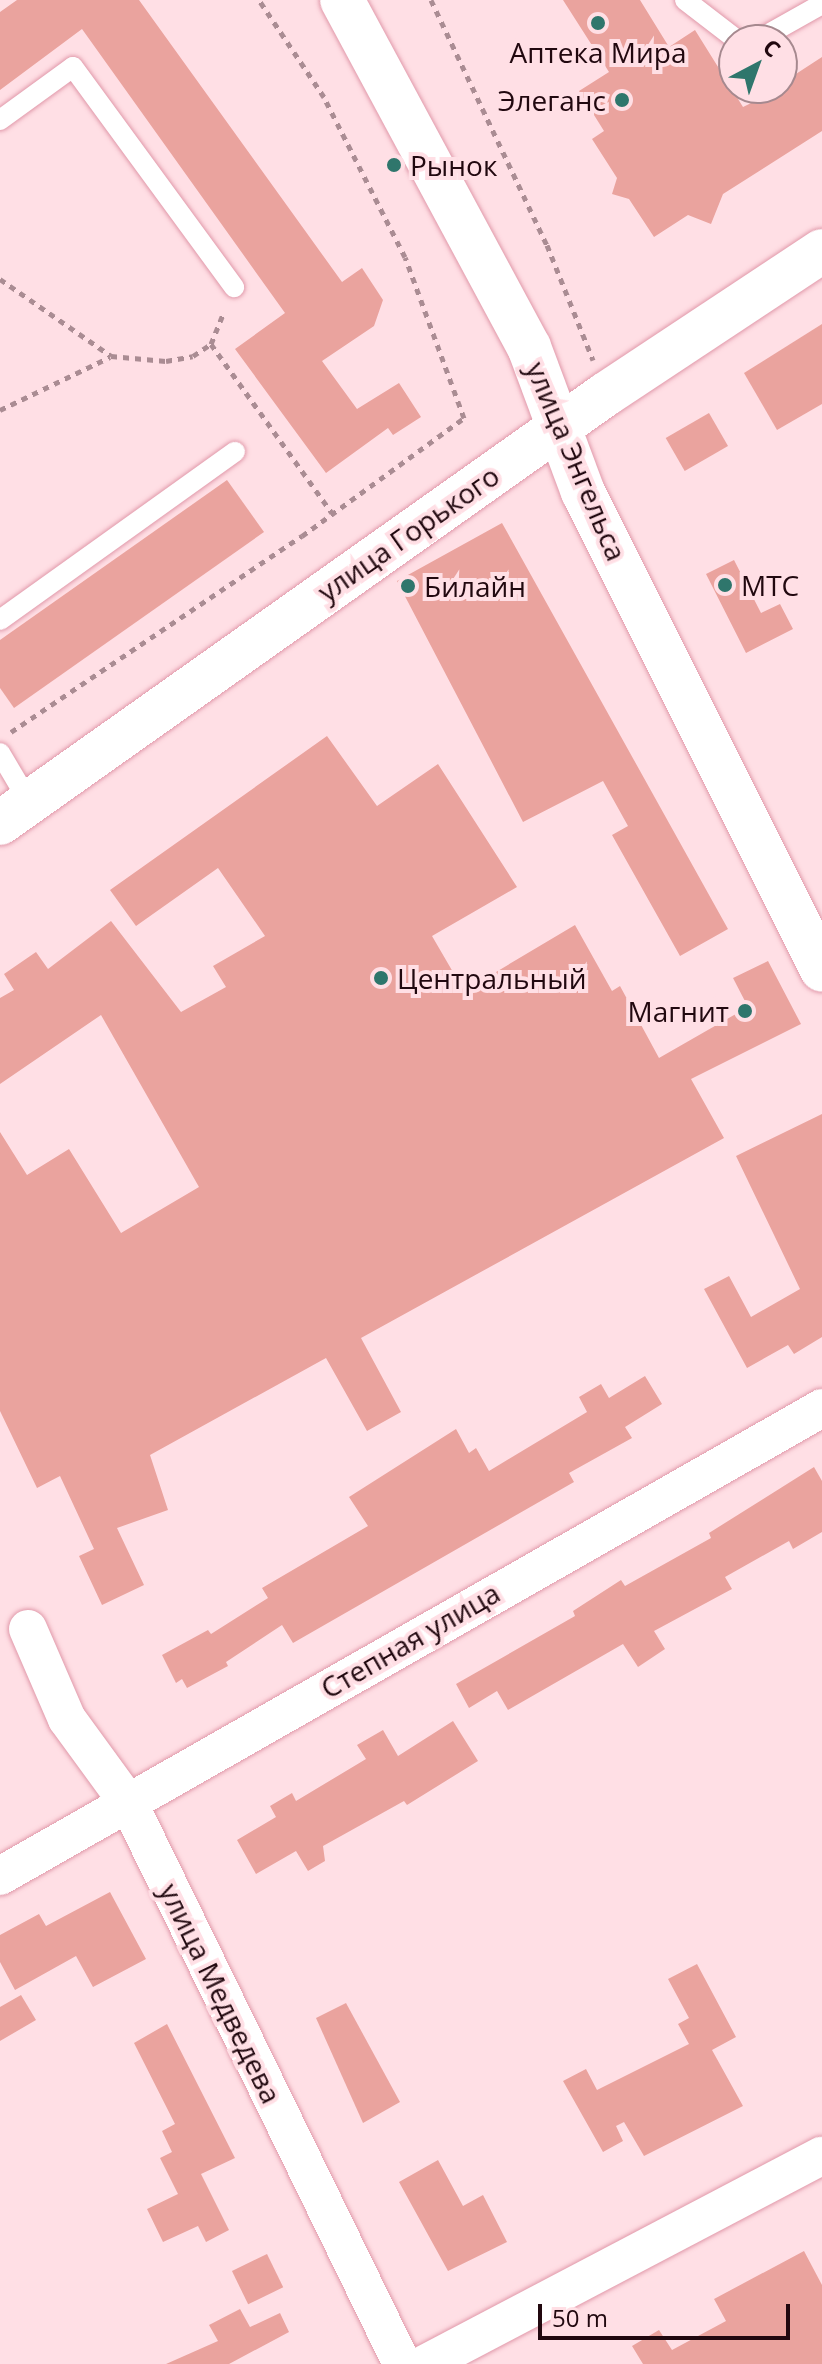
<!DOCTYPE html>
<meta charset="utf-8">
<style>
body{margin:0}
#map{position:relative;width:822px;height:2364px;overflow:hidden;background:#ffdfe5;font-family:"Open Sans",sans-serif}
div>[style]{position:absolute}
.building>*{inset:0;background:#eaa39e;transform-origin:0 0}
.path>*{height:5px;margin-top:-2.5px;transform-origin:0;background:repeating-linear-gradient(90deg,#aa8c93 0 6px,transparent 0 12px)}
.roads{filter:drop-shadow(0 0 2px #e199aa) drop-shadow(0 0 2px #e199aa)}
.lane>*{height:20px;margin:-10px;padding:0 10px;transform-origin:10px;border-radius:10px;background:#fff}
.street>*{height:38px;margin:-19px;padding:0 19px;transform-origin:19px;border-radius:19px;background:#fff}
.secondary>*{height:44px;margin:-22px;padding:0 22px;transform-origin:22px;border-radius:22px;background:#fff}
.dots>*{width:22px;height:22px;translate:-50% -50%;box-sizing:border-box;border:4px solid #ffdfe5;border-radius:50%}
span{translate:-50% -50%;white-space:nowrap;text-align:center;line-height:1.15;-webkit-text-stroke:8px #ffdfe5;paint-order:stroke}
.poi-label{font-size:28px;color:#21080f}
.right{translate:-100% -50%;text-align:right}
.left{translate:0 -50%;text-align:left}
.street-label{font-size:28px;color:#21080f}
.north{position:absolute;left:718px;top:24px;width:80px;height:80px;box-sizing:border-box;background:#ffdfe5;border:2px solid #a6898f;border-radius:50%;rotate:41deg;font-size:22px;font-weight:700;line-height:32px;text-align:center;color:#21080f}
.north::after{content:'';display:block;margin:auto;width:28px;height:36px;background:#2f766c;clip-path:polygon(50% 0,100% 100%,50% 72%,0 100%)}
.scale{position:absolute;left:538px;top:2304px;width:252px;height:36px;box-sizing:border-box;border:4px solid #21080f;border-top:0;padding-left:10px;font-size:24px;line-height:28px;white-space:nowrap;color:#21080f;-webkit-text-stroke:6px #ffdfe5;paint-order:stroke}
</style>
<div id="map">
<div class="building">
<i style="clip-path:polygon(17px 0,139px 0,342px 282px,362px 268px,383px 300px,374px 326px,322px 361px,357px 409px,399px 383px,421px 417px,393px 435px,388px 428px,326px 473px,235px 349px,285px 313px,82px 29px,0 90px,0 12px)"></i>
<i style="clip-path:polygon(563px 0,640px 0,669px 47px,695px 30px,743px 107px,782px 88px,782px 83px,822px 57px,822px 131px,723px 194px,711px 224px,688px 215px,654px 237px,629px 199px,612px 194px,617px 178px,592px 139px,604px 131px,579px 91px,609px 72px)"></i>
<i style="clip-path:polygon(822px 324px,822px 404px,777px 430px,744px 373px)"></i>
<i style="left:709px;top:413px;width:38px;height:50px;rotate:60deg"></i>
<i style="clip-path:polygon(227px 480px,264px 532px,14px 708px,0 688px,0 640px)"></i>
<i style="clip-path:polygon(502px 523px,728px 929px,680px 956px,612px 835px,628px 826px,603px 781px,523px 822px,397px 581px)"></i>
<i style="clip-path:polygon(734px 560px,761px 613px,780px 604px,793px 629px,746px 653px,706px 574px)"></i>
<i style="clip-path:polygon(327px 736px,377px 806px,438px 764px,517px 887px,432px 936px,464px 991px,575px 925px,612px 991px,620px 986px,659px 1058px,748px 1007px,733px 978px,768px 961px,801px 1024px,691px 1079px,724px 1138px,361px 1338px,401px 1412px,367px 1431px,326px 1358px,150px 1455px,168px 1510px,117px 1528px,144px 1585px,102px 1605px,79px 1556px,94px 1549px,60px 1476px,37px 1488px,0 1411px,0 1132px,27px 1175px,69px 1149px,121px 1233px,199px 1187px,101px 1015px,0 1084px,0 998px,14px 990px,4px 974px,36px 952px,48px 969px,111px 921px,181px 1012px,226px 987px,213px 966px,265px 936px,218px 868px,136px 926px,110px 890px)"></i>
<i style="clip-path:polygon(822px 1114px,822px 1337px,794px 1354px,788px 1345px,747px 1368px,704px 1289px,729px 1276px,751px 1317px,800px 1289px,736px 1156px)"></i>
<i style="clip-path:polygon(645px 1376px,662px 1404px,625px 1427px,632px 1438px,569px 1473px,574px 1482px,293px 1643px,282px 1625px,226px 1662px,228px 1666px,187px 1688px,182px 1679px,176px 1683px,162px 1655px,208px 1630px,211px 1634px,268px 1598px,262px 1588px,368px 1526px,349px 1497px,456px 1429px,469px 1453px,476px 1448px,489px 1471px,587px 1412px,579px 1397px,601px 1384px,609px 1398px)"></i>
<i style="clip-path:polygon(814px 1467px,822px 1481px,822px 1532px,793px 1549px,789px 1541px,725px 1577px,732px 1589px,654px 1631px,665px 1649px,638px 1667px,623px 1644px,508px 1710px,497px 1691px,469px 1708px,456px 1684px,575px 1616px,573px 1611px,621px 1580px,625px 1586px,711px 1538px,709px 1533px)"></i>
<i style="clip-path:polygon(453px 1721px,478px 1761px,407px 1805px,404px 1801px,323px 1846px,325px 1861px,308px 1871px,296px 1851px,256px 1874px,237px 1840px,276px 1817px,270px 1806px,292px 1793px,296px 1801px,366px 1759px,357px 1745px,383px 1730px,398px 1756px)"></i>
<i style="clip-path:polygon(110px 1892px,146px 1959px,93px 1987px,76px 1956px,15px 1990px,0 1962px,0 1935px,39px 1914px,46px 1926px)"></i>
<i style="clip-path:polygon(697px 1964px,736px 2037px,712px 2050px,743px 2106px,644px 2156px,624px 2122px,616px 2126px,623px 2141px,603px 2152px,563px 2081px,586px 2069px,597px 2090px,689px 2044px,678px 2024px,689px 2018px,668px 1979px)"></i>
<i style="clip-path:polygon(21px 1995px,36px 2020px,0 2041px,0 2007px)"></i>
<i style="clip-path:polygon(346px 2003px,400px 2102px,363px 2123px,316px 2018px)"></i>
<i style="clip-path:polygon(167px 2024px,235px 2158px,201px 2174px,229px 2230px,206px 2242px,198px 2226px,163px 2242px,147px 2209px,178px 2194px,160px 2158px,172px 2152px,162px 2131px,175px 2124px,134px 2043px)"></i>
<i style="clip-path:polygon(438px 2160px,463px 2206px,483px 2195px,507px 2242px,448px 2271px,399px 2182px)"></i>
<i style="clip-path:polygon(804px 2251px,822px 2285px,822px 2364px,643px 2364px,632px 2346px,659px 2330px,672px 2350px,726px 2321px,714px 2299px)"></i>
<i style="left:267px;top:2254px;width:37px;height:39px;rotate:64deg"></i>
<i style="clip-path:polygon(240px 2309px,250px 2327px,280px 2313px,289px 2332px,229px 2364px,166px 2364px,218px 2341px,209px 2325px)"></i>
</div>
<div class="path">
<i style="left:431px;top:0;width:271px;rotate:64.7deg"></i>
<i style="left:547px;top:245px;width:124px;rotate:68.2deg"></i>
<i style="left:0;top:279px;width:135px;rotate:34.7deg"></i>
<i style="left:111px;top:356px;width:55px;rotate:5.2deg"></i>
<i style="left:166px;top:361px;width:27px;rotate:-10deg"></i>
<i style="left:193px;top:356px;width:22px;rotate:-34deg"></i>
<i style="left:211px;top:344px;width:35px;rotate:-68deg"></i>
<i style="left:211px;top:344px;width:208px;rotate:54.4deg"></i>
<i style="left:0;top:410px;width:122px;rotate:-25.7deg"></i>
<i style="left:11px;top:732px;width:351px;rotate:-34deg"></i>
<i style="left:302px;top:536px;width:200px;rotate:-36.1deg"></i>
<i style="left:464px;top:418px;width:171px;rotate:-110.1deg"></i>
<i style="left:405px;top:257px;width:179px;rotate:-116.9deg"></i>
<i style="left:324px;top:97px;width:117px;rotate:-123.8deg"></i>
</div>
<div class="roads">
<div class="lane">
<i style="left:685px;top:0;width:66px;rotate:37.6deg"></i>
<i style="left:758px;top:40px;width:73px;rotate:-29.4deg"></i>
<i style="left:0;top:120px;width:90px;rotate:-36deg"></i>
<i style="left:73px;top:67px;width:273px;rotate:53.8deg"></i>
<i style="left:0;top:620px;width:289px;rotate:-35.6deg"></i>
<i style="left:0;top:753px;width:57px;rotate:59.4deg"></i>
</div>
<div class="street">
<i style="left:28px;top:1629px;width:98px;rotate:66.6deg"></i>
<i style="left:67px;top:1719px;width:105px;rotate:53.9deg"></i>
<i style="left:129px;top:1804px;width:623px;rotate:64.01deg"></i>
<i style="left:0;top:1876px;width:946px;rotate:-29.65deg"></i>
<i style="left:425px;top:2364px;width:448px;rotate:-27.7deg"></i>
</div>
<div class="secondary">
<i style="left:342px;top:0;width:394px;rotate:61.7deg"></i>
<i style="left:529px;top:347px;width:155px;rotate:69.6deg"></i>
<i style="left:583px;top:492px;width:534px;rotate:63.43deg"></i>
<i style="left:0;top:823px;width:742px;rotate:-35.3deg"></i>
<i style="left:606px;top:394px;width:259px;rotate:-33.5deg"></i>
</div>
</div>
<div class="dots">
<i style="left:598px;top:23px;background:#2f766c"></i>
<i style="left:622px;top:100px;background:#2f766c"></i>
<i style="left:394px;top:165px;background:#2f766c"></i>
<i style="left:725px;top:585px;background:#2f766c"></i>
<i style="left:408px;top:586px;background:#2f766c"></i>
<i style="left:381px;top:978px;background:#2f766c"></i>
<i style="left:745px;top:1011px;background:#2f766c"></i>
</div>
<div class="poi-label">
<span style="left:598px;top:52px">Аптека Мира</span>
<span class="right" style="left:606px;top:100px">Элеганс</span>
<span class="left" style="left:410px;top:165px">Рынок</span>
<span class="left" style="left:741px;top:585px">МТС</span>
<span class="left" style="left:424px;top:586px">Билайн</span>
<span class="left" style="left:397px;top:978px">Центральный</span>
<span class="right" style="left:729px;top:1011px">Магнит</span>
</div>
<div class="street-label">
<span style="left:577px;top:461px;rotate:67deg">улица Энгельса</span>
<span style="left:408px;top:533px;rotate:-35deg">улица Горького</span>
<span style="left:410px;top:1640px;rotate:-30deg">Степная улица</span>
<span style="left:221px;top:1993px;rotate:64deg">улица Медведева</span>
</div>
<div class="north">С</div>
<div class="scale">50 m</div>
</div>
